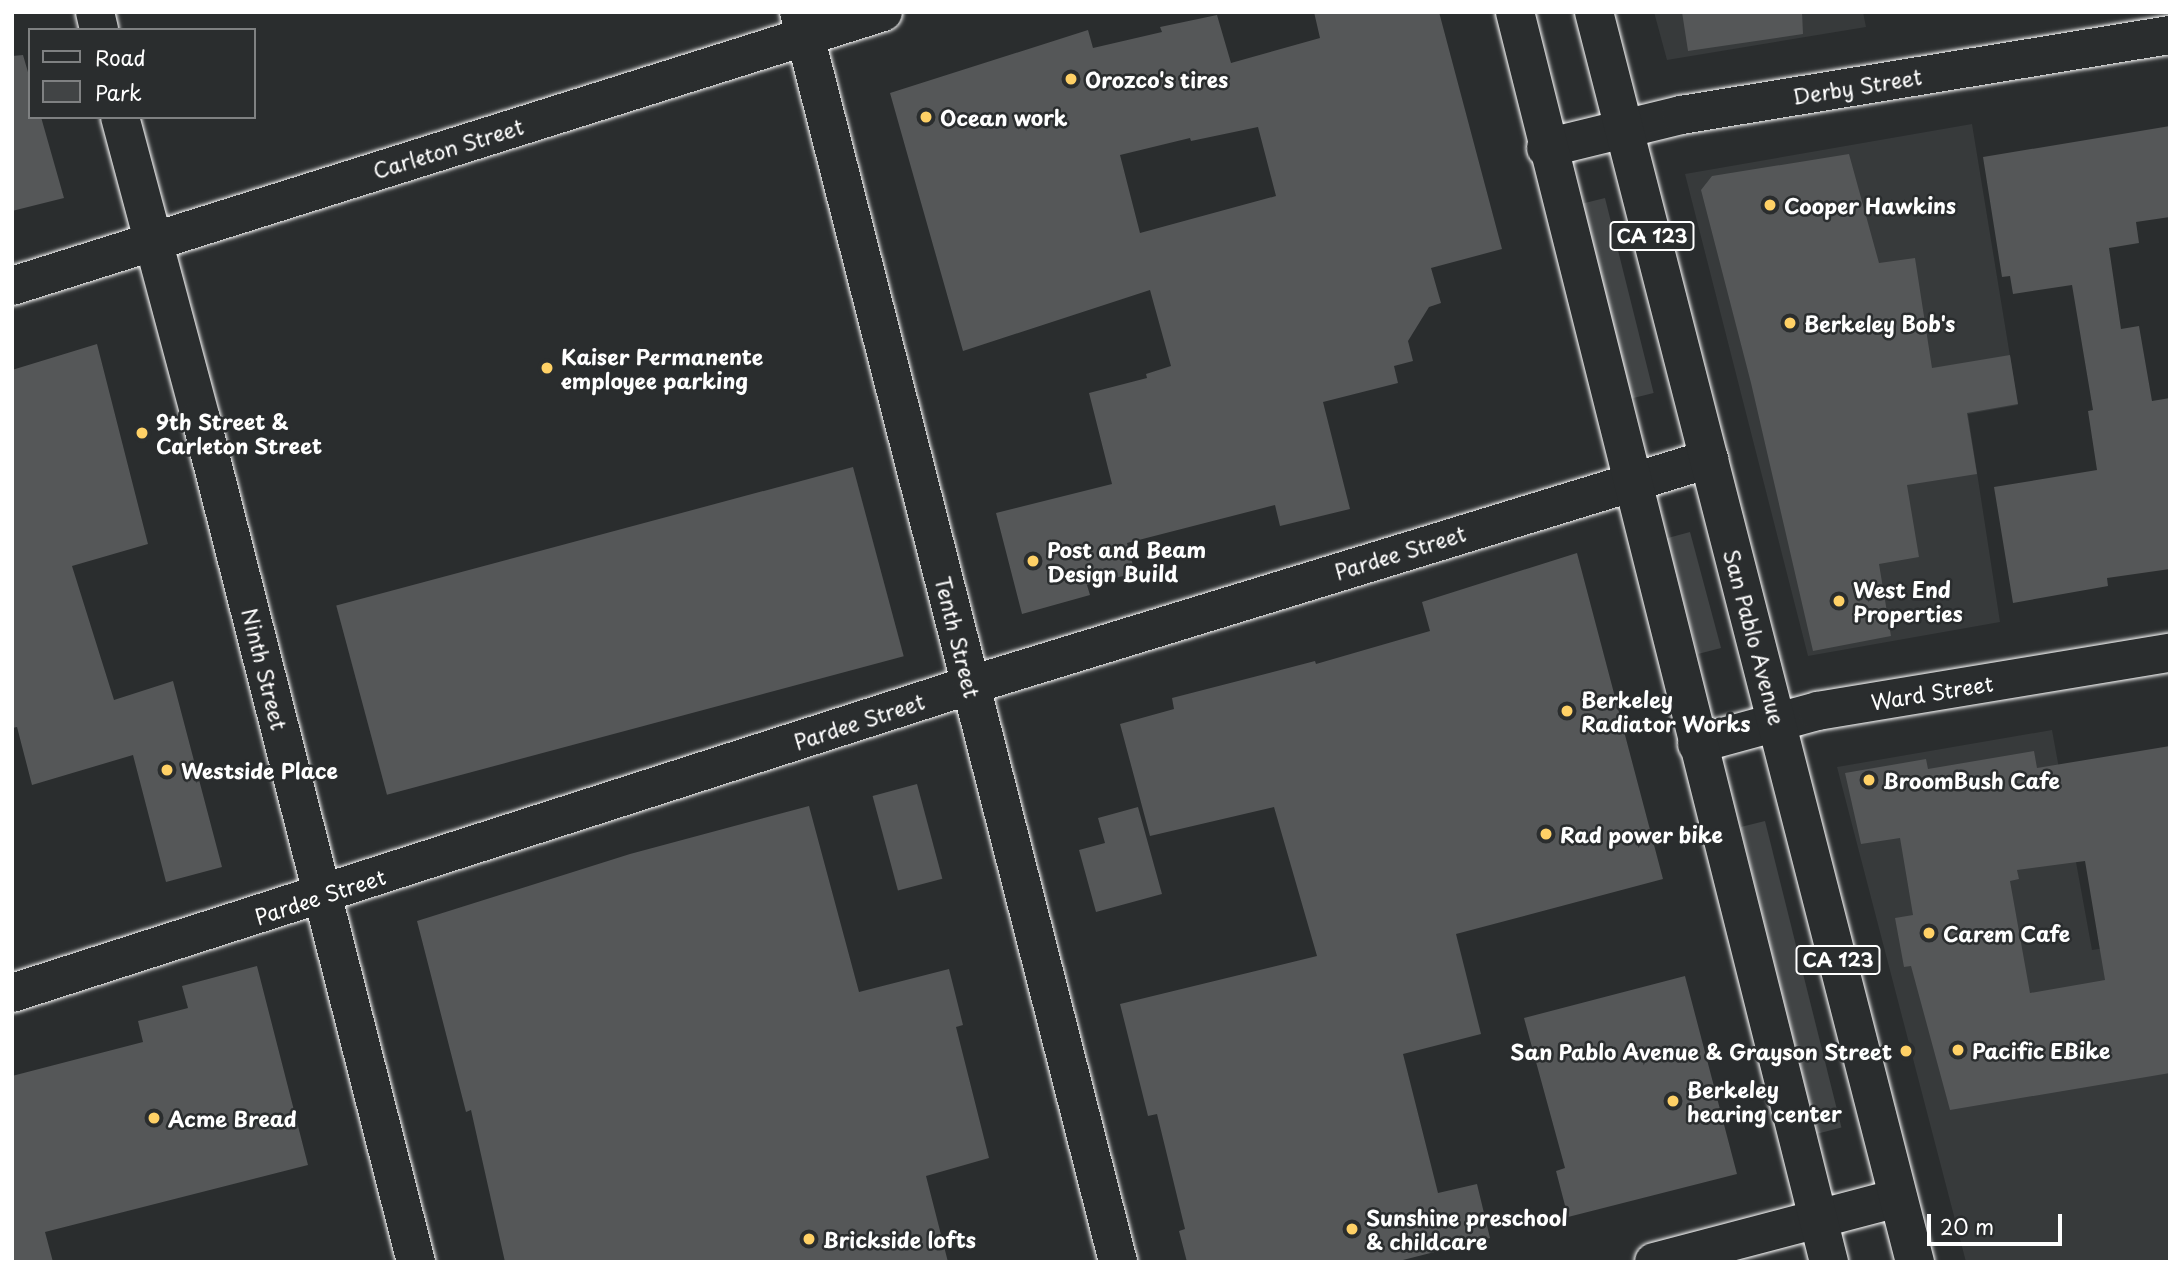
<!DOCTYPE html>
<style>
body{margin:0}
#map{position:relative;width:2182px;height:1274px;overflow:hidden;background:#2a2d2e;font-family:"Playpen Sans",sans-serif}
div>[style]{position:absolute}
.built>*{inset:0;background:#373a3b}
.green>*{inset:0;background:#414445;transform-origin:0 0}
.building>*{inset:0;background:#555758;transform-origin:0 0}
.roads{filter:drop-shadow(0 0 2px #fff) drop-shadow(0 0 2px #fff)}
.minor>*{height:38px;margin:-19px;padding:0 19px;transform-origin:19px;border-radius:19px;background:#2a2d2e}
.major>*{height:38px;margin:-19px;padding:0 19px;transform-origin:19px;border-radius:19px;background:#2a2d2e}
.dots>*{width:19px;height:19px;translate:-50% -50%;box-sizing:border-box;border:4px solid #2a2d2e;border-radius:50%}
span{translate:-50% -50%;white-space:nowrap;text-align:center;line-height:1.15;-webkit-text-stroke:5px #2a2d2e;paint-order:stroke}
.shield-label span{padding:2px 5px;background:#2a2d2e;border:2px solid;border-radius:5px;-webkit-text-stroke-width:0}
.shield-label{font-size:19px;color:#fff;font-weight:700}
.poi-label{font-size:21px;color:#fff;font-weight:700}
.left{translate:0 -50%;text-align:left}
.right{translate:-100% -50%;text-align:right}
.street-label{font-size:21px;color:#fff}
.frame{position:absolute;inset:0;border:14px solid #fff;pointer-events:none}
.legend{position:absolute;left:28px;top:28px;width:228px;height:91px;box-sizing:border-box;background:#2a2d2e;border:2px solid #7f8182;margin:0;padding:9px 12px;list-style:none;font-size:21px;color:#fff}
.legend li{display:flex;align-items:center;gap:14px;height:35px}
.legend b{width:35px;border:2px solid #7f8182}
.scale{position:absolute;left:1927px;top:1214px;width:135px;height:32px;box-sizing:border-box;border:4px solid #fff;border-top:0;padding-left:9px;font-size:21px;line-height:24px;white-space:nowrap;color:#fff;-webkit-text-stroke:5px #2a2d2e;paint-order:stroke}
</style>
<div id="map">
<div class="built">
<i style="clip-path:polygon(1654px 12px,1863px 12px,1866px 27px,1667px 60px)"></i>
<i style="clip-path:polygon(1972px 124px,2018px 405px,1968px 414px,2000px 622px,1808px 656px,1685px 174px)"></i>
<i style="clip-path:polygon(2052px 730px,2092px 950px,2170px 938px,2170px 1262px,1966px 1262px,1837px 767px)"></i>
</div>
<div class="green">
<i style="left:1605px;top:198px;width:201px;height:24px;rotate:76deg"></i>
<i style="left:1690px;top:532px;width:120px;height:24px;rotate:75deg"></i>
<i style="left:1765px;top:821px;width:316px;height:25px;rotate:76deg"></i>
</div>
<div class="building">
<i style="clip-path:polygon(evenodd,1314px 12px,1439px 12px,1502px 249px,1431px 268px,1441px 303px,1429px 307px,1408px 341px,1413px 361px,1394px 366px,1398px 383px,1323px 402px,1350px 509px,1280px 526px,1275px 505px,1127px 543px,1135px 573px,1087px 585px,1090px 595px,1022px 614px,996px 513px,1112px 484px,1089px 393px,1147px 378px,1146px 374px,1171px 366px,1150px 290px,963px 351px,890px 93px,1088px 30px,1093px 48px,1162px 32px,1160px 27px,1217px 15px,1231px 63px,1320px 38px,1314px 12px,1258px 127px,1276px 196px,1140px 233px,1120px 155px,1190px 138px,1191px 141px,1258px 127px)"></i>
<i style="clip-path:polygon(1682px 12px,1802px 12px,1803px 34px,1688px 51px)"></i>
<i style="clip-path:polygon(23px 55px,30px 79px,30px 117px,41px 117px,64px 198px,12px 211px,12px 56px)"></i>
<i style="clip-path:polygon(2170px 126px,2170px 217px,2136px 222px,2139px 243px,2109px 248px,2121px 329px,2139px 326px,2152px 401px,2170px 398px,2170px 569px,2107px 578px,2108px 586px,2013px 603px,1994px 487px,2097px 470px,2088px 411px,2093px 410px,2072px 285px,2013px 294px,2010px 276px,2002px 277px,1983px 157px)"></i>
<i style="clip-path:polygon(1849px 154px,1879px 263px,1915px 258px,1932px 368px,2010px 355px,2018px 404px,1967px 413px,1977px 474px,1907px 485px,1919px 557px,1879px 564px,1891px 636px,1813px 651px,1751px 383px,1701px 190px,1712px 176px)"></i>
<i style="clip-path:polygon(97px 344px,148px 544px,72px 566px,114px 700px,173px 681px,222px 867px,166px 882px,133px 755px,32px 785px,17px 727px,12px 728px,12px 370px)"></i>
<i style="left:853px;top:467px;width:196px;height:535px;rotate:75deg"></i>
<i style="clip-path:polygon(1577px 553px,1663px 879px,1456px 934px,1481px 1034px,1403px 1054px,1438px 1193px,1477px 1184px,1490px 1238px,1395px 1262px,1187px 1262px,1179px 1231px,1185px 1229px,1157px 1114px,1148px 1116px,1120px 1004px,1317px 956px,1274px 807px,1150px 836px,1120px 724px,1174px 709px,1172px 698px,1315px 661px,1316px 664px,1430px 631px,1422px 602px)"></i>
<i style="clip-path:polygon(evenodd,2170px 746px,2170px 1073px,1950px 1110px,1911px 966px,1904px 967px,1895px 918px,1913px 915px,1900px 838px,1861px 844px,1845px 773px,1926px 759px,1928px 769px,2034px 751px,2037px 768px,2170px 746px,2085px 861px,2105px 980px,2030px 993px,2010px 881px,2019px 879px,2017px 870px,2085px 861px)"></i>
<i style="left:917px;top:784px;width:98px;height:46px;rotate:75deg"></i>
<i style="clip-path:polygon(809px 806px,859px 992px,949px 969px,963px 1025px,956px 1027px,989px 1158px,926px 1176px,948px 1262px,505px 1262px,471px 1110px,466px 1112px,417px 921px,630px 854px)"></i>
<i style="clip-path:polygon(1138px 807px,1162px 894px,1096px 912px,1079px 850px,1105px 843px,1098px 818px)"></i>
<i style="clip-path:polygon(257px 966px,308px 1165px,45px 1232px,53px 1262px,12px 1262px,12px 1076px,143px 1042px,138px 1021px,188px 1008px,182px 986px)"></i>
<i style="clip-path:polygon(1685px 976px,1737px 1174px,1568px 1217px,1556px 1171px,1565px 1168px,1524px 1018px)"></i>
</div>
<div class="roads">
<div class="minor">
<i style="left:95px;top:12px;width:18px;rotate:77deg"></i>
<i style="left:799px;top:12px;width:1290px;rotate:75.68deg"></i>
<i style="left:120px;top:117px;width:313px;rotate:75deg"></i>
<i style="left:201px;top:419px;width:870px;rotate:75.69deg"></i>
<i style="left:1546px;top:148px;width:139px;rotate:-13.7deg"></i>
<i style="left:1681px;top:115px;width:496px;rotate:-9.3deg"></i>
<i style="left:12px;top:286px;width:913px;rotate:-17.46deg"></i>
<i style="left:1697px;top:744px;width:125px;rotate:-15.3deg"></i>
<i style="left:1818px;top:711px;width:357px;rotate:-9.4deg"></i>
<i style="left:12px;top:993px;width:1007px;rotate:-17.81deg"></i>
<i style="left:971px;top:685px;width:772px;rotate:-17.03deg"></i>
<i style="left:1654px;top:1262px;width:252px;rotate:-14.7deg"></i>
</div>
<div class="major">
<i style="left:1515px;top:12px;width:1289px;rotate:75.9deg"></i>
<i style="left:1594px;top:12px;width:1291px;rotate:75.6deg"></i>
</div>
</div>
<div class="dots">
<i style="left:1071px;top:79px;background:#ffd166"></i>
<i style="left:926px;top:117px;background:#ffd166"></i>
<i style="left:1770px;top:205px;background:#ffd166"></i>
<i style="left:1790px;top:323px;background:#ffd166"></i>
<i style="left:547px;top:368px;background:#ffd166"></i>
<i style="left:142px;top:433px;background:#ffd166"></i>
<i style="left:1033px;top:561px;background:#ffd166"></i>
<i style="left:1839px;top:601px;background:#ffd166"></i>
<i style="left:1567px;top:711px;background:#ffd166"></i>
<i style="left:167px;top:770px;background:#ffd166"></i>
<i style="left:1869px;top:780px;background:#ffd166"></i>
<i style="left:1546px;top:834px;background:#ffd166"></i>
<i style="left:1929px;top:933px;background:#ffd166"></i>
<i style="left:1958px;top:1050px;background:#ffd166"></i>
<i style="left:1906px;top:1051px;background:#ffd166"></i>
<i style="left:1673px;top:1101px;background:#ffd166"></i>
<i style="left:154px;top:1118px;background:#ffd166"></i>
<i style="left:1352px;top:1229px;background:#ffd166"></i>
<i style="left:809px;top:1239px;background:#ffd166"></i>
</div>
<div class="shield-label">
<span style="left:1652px;top:236px">CA 123</span>
<span style="left:1838px;top:960px">CA 123</span>
</div>
<div class="poi-label">
<span class="left" style="left:1085px;top:79px">Orozco's tires</span>
<span class="left" style="left:940px;top:117px">Ocean work</span>
<span class="left" style="left:1784px;top:205px">Cooper Hawkins</span>
<span class="left" style="left:1804px;top:323px">Berkeley Bob's</span>
<span class="left" style="left:561px;top:368px">Kaiser Permanente<br>employee parking</span>
<span class="left" style="left:156px;top:433px">9th Street &amp;<br>Carleton Street</span>
<span class="left" style="left:1047px;top:561px">Post and Beam<br>Design Build</span>
<span class="left" style="left:1853px;top:601px">West End<br>Properties</span>
<span class="left" style="left:1581px;top:711px">Berkeley<br>Radiator Works</span>
<span class="left" style="left:181px;top:770px">Westside Place</span>
<span class="left" style="left:1883px;top:780px">BroomBush Cafe</span>
<span class="left" style="left:1560px;top:834px">Rad power bike</span>
<span class="left" style="left:1943px;top:933px">Carem Cafe</span>
<span class="left" style="left:1972px;top:1050px">Pacific EBike</span>
<span class="right" style="left:1892px;top:1051px">San Pablo Avenue &amp; Grayson Street</span>
<span class="left" style="left:1687px;top:1101px">Berkeley<br>hearing center</span>
<span class="left" style="left:168px;top:1118px">Acme Bread</span>
<span class="left" style="left:1366px;top:1229px">Sunshine preschool<br>&amp; childcare</span>
<span class="left" style="left:823px;top:1239px">Brickside lofts</span>
</div>
<div class="street-label">
<span style="left:1857px;top:86px;rotate:-9deg">Derby Street</span>
<span style="left:448px;top:148px;rotate:-17deg">Carleton Street</span>
<span style="left:1400px;top:552px;rotate:-17deg">Pardee Street</span>
<span style="left:958px;top:637px;rotate:76deg">Tenth Street</span>
<span style="left:1755px;top:637px;rotate:75deg">San Pablo Avenue</span>
<span style="left:265px;top:669px;rotate:76deg">Ninth Street</span>
<span style="left:1932px;top:692px;rotate:-9deg">Ward Street</span>
<span style="left:859px;top:721px;rotate:-18deg">Pardee Street</span>
<span style="left:320px;top:896px;rotate:-18deg">Pardee Street</span>
</div>
<div class="frame"></div>
<ul class="legend">
<li><b style="height:9px;background:#2a2d2e"></b>Road</li>
<li><b style="height:19px;background:#414445"></b>Park</li>
</ul>
<div class="scale">20 m</div>
</div>
